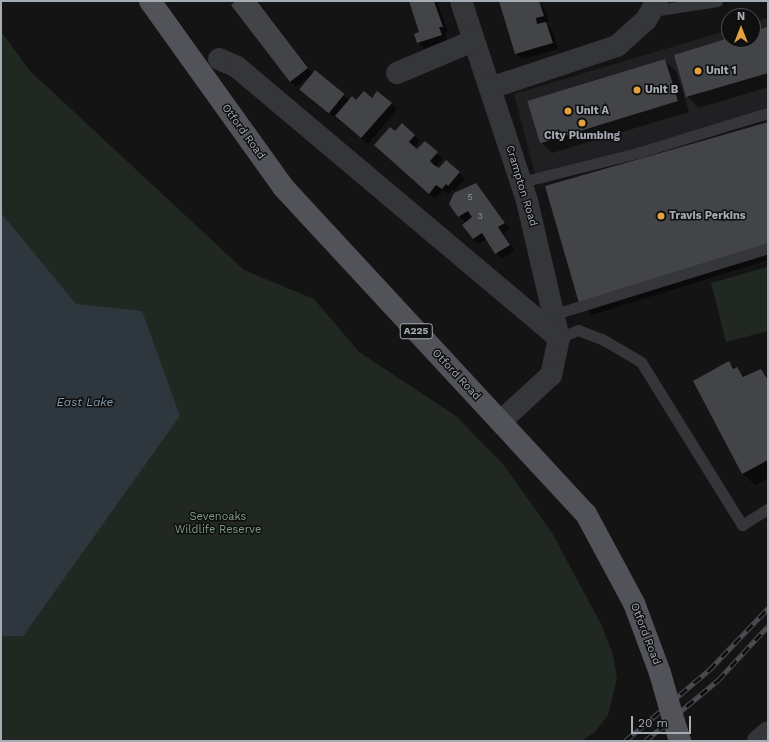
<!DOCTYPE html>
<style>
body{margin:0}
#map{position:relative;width:769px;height:742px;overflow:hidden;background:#141415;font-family:"Work Sans",sans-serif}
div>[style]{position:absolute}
.built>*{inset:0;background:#202022}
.green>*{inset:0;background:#202821}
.water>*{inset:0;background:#2e373d}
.shadow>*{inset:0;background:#0007}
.building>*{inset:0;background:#434448;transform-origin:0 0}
.lane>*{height:11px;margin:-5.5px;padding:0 5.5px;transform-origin:5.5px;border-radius:5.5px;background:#35363a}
.street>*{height:22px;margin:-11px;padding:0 11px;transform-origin:11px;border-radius:11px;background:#35363a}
.primary>*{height:22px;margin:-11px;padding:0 11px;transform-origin:11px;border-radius:11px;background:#515359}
.rail>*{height:4.5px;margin-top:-2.25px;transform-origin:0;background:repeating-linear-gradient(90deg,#0f0f10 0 9px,#4c4e53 0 18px);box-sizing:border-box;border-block:1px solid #4c4e53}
.primary-bridge>*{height:22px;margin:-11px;padding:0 11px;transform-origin:11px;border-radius:11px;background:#515359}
.dots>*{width:11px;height:11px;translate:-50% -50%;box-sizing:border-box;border:2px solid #0f0f10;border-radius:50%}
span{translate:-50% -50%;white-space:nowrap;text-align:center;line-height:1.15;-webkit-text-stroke:3px #0f0f10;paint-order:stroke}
.number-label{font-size:9px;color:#8d9299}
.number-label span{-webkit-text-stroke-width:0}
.shield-label span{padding:1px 3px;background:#0f0f10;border:1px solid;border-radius:3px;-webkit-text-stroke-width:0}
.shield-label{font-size:10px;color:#a6acb4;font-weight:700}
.poi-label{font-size:11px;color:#a6acb4;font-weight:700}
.left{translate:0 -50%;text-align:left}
.street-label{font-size:11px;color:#a6acb4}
.park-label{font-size:11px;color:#7f9e7f}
.water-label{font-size:12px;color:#809bad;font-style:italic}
.frame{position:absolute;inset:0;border:2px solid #a6acb4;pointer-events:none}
.north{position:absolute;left:721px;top:8px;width:40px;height:40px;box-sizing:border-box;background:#0f0f10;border:1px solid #4b4e52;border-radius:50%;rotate:0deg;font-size:11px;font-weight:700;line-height:16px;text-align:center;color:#a6acb4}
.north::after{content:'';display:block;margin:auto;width:14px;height:18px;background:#e3a13d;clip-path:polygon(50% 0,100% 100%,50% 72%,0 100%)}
.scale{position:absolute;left:631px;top:716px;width:60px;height:18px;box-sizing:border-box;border:2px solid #a6acb4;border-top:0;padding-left:5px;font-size:12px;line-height:14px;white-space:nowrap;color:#a6acb4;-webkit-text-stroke:3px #0f0f10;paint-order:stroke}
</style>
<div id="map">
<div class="built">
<i style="clip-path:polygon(768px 18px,768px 119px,538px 185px,514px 94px,729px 30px,729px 40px,753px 40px,753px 22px)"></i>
</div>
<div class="green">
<i style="clip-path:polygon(1px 31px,29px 70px,244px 270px,314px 299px,359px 352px,456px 416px,503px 464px,552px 533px,601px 624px,613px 655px,617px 678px,608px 715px,595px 732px,581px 741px,1px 741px)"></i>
<i style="clip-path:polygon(768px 267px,768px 331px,726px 342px,711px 283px)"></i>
</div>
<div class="water">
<i style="clip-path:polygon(1px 213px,76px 304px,142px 311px,180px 416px,23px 636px,1px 636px)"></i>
</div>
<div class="shadow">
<i style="clip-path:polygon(238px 1px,258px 1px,313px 74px,350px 100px,372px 99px,391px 103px,397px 109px,368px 144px,306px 94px,308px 78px,296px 87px,290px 81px)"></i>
<i style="clip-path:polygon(410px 1px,437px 1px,448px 32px,445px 33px,447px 41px,424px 48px,418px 42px,420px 33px)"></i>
<i style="clip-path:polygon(500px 1px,542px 1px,539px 2px,544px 8px,549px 22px,545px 23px,552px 29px,558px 49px,522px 59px,516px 53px)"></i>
<i style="clip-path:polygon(768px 28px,768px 87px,699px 108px,687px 96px,753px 40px,753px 32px)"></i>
<i style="clip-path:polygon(664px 60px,676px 71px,689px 112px,552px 153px,541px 142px)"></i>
<i style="clip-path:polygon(768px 123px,768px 260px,592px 315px,580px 303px)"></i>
<i style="clip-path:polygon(402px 124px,420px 141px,414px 148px,417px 151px,425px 142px,443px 159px,436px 167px,459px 173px,465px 179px,454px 191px,453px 189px,448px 194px,443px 190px,435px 199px,381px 151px)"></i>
<i style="clip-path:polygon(476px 184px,510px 229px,503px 233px,515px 251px,502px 259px,487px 239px,479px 244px,473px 239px,466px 223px,459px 216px)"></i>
<i style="clip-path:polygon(729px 363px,746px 377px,761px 370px,768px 377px,768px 478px,755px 485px,743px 474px,695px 382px)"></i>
</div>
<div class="building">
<i style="clip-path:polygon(236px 1px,257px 1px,308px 68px,290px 82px,231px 5px)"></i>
<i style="clip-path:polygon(409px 1px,434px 1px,443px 27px,439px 27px,442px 35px,417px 43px,414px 34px,419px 32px)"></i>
<i style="clip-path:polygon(499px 1px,539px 1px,544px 16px,536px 18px,537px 24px,546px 22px,553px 43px,515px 54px)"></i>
<i style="clip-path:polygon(768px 27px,768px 73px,686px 97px,674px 55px,729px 38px,753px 40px,753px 31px)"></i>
<i style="left:665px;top:59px;width:44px;height:144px;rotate:73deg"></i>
<i style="left:315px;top:70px;width:38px;height:25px;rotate:39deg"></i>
<i style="clip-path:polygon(364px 91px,372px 98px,377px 91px,392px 103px,361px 138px,335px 116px,352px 96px,356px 100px)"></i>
<i style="clip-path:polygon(768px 122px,768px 245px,579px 303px,545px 186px)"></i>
<i style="clip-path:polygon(402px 123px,415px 135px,409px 142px,417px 149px,425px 141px,438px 152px,430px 161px,434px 165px,439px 168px,446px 160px,460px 172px,448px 186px,446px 184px,442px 189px,436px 185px,429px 194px,374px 145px,390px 127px,395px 131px)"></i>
<i style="clip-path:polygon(476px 183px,505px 223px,498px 227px,510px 245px,495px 254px,482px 233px,473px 239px,462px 225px,472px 217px,468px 211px,458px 217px,449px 204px,454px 193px)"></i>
<i style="clip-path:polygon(729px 361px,733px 369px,737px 367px,743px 377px,761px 369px,768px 380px,768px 460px,742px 474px,693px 381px)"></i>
</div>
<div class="lane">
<i style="left:652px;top:11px;width:66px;rotate:-8.7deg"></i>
<i style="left:521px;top:182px;width:120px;rotate:-14deg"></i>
<i style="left:637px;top:153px;width:137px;rotate:-17deg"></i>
<i style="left:555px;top:314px;width:223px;rotate:-17.2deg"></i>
<i style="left:559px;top:338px;width:21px;rotate:-23deg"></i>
<i style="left:578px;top:330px;width:26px;rotate:21deg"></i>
<i style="left:602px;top:339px;width:45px;rotate:30.5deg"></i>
<i style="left:641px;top:362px;width:192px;rotate:58.2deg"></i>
<i style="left:742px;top:525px;width:31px;rotate:-32deg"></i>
</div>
<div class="street">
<i style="left:461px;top:1px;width:211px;rotate:71.7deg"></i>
<i style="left:527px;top:201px;width:141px;rotate:76.9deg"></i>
<i style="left:559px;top:338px;width:38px;rotate:102deg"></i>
<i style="left:551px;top:375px;width:69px;rotate:137.3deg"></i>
<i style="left:219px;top:59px;width:20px;rotate:24deg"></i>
<i style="left:237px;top:67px;width:421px;rotate:40.1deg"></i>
<i style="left:397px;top:73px;width:82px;rotate:-22.8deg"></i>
<i style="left:490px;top:88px;width:134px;rotate:-18.3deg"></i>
<i style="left:617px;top:46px;width:39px;rotate:-42deg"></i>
<i style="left:646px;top:20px;width:22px;rotate:-60deg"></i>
<i style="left:758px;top:741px;width:13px;rotate:-42deg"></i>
</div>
<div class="primary">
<i style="left:150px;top:1px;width:229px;rotate:54.4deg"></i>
<i style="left:283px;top:187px;width:446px;rotate:47.2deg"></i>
<i style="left:586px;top:514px;width:101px;rotate:61.7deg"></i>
<i style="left:634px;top:603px;width:75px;rotate:69.6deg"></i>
<i style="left:674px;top:722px;width:20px;rotate:72deg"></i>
</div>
<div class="rail">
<i style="left:625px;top:741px;width:110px;rotate:-40.2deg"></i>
<i style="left:709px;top:670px;width:86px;rotate:-46.4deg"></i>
<i style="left:645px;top:741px;width:95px;rotate:-39.9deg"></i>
<i style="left:718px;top:680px;width:74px;rotate:-47.2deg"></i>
</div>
<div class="primary-bridge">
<i style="left:660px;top:673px;width:51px;rotate:74.1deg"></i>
</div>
<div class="dots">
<i style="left:698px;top:71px;background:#e3a13d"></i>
<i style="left:637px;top:90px;background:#e3a13d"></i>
<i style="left:568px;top:111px;background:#e3a13d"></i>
<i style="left:582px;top:123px;background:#e3a13d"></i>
<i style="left:661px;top:216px;background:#e3a13d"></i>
</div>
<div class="number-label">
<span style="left:470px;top:197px">5</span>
<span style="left:480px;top:216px">3</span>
</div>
<div class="shield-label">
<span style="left:416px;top:331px">A225</span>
</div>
<div class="poi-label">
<span class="left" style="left:706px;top:71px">Unit 1</span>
<span class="left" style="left:645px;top:90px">Unit B</span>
<span class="left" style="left:576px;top:111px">Unit A</span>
<span style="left:582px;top:136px">City Plumbing</span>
<span class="left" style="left:669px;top:216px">Travis Perkins</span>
</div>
<div class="street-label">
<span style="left:243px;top:132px;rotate:54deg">Otford Road</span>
<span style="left:521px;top:186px;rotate:73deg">Crampton Road</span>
<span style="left:456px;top:375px;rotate:47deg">Otford Road</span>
<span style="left:645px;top:634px;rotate:69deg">Otford Road</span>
</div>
<div class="park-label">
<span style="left:218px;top:524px">Sevenoaks<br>Wildlife Reserve</span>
</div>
<div class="water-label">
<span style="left:85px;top:403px">East Lake</span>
</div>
<div class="frame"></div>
<div class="north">N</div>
<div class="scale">20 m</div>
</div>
